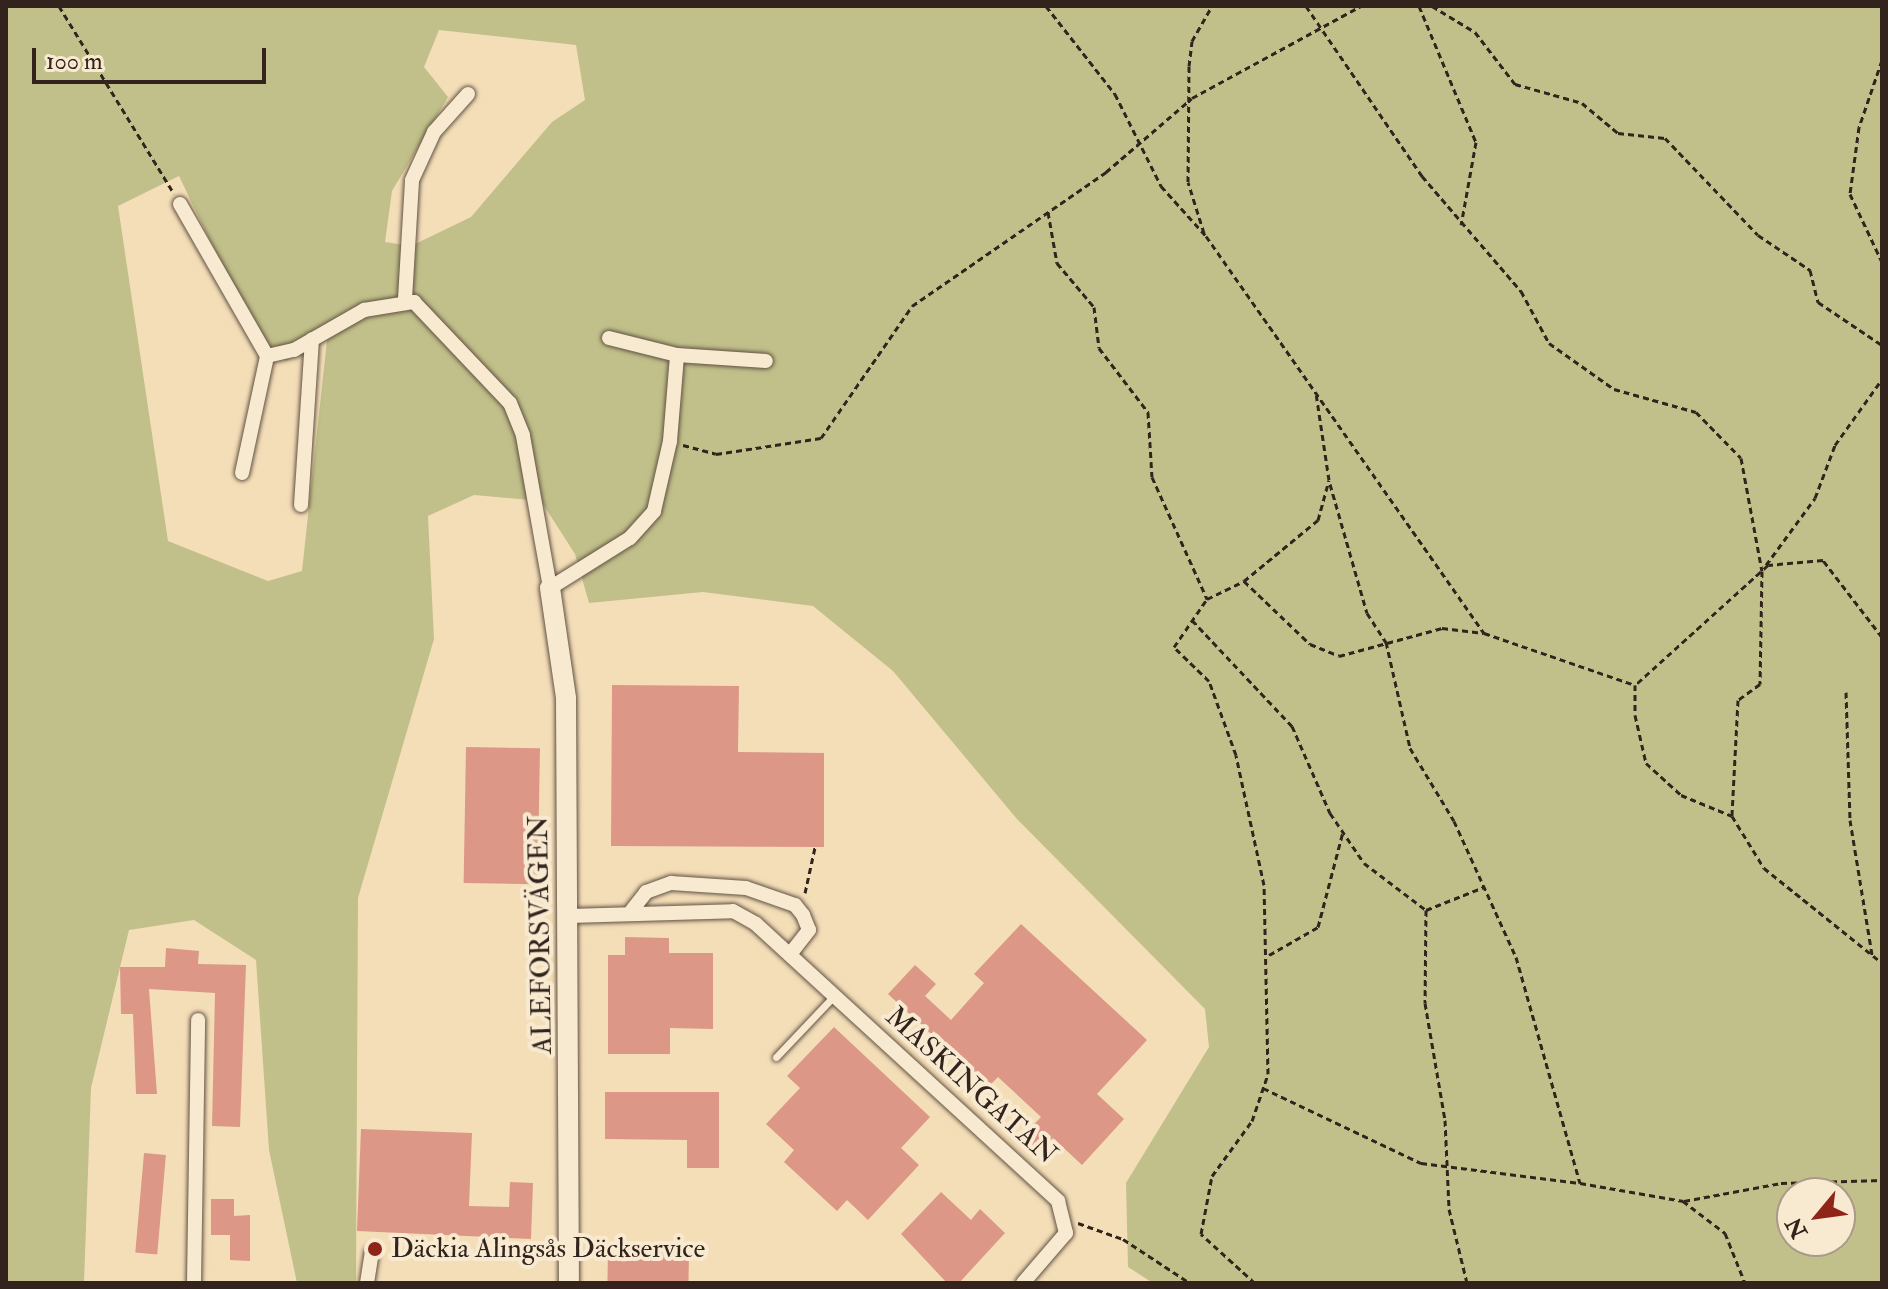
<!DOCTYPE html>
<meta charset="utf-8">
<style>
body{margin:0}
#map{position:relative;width:1888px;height:1289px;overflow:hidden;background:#f4deb8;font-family:"IM FELL Double Pica",serif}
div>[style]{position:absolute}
.green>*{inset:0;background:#c1c08a}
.building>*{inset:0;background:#dc9787;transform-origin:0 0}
.path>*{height:3px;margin-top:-1.5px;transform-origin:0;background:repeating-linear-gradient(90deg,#32231c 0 6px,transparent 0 10px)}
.roads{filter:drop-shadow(0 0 2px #625243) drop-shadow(0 0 2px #625243)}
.lane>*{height:7px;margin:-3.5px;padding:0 3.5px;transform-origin:3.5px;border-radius:3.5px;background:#f8ead1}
.street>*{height:14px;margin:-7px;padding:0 7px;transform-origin:7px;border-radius:7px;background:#f8ead1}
.secondary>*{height:20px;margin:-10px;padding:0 10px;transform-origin:10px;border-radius:10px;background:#f8ead1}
.dots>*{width:22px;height:22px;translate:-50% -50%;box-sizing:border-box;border:4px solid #f8ead1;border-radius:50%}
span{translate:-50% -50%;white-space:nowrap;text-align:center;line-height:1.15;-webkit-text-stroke:8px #f8ead1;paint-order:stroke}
.street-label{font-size:28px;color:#32231c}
.poi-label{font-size:28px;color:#32231c}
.left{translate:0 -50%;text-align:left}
.frame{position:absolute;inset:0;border:8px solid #32231c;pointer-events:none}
.north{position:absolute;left:1776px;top:1177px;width:80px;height:80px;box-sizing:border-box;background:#f8ead1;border:2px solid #a99a89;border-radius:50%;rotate:241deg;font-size:22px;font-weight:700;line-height:32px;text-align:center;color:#32231c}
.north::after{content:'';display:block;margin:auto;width:28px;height:36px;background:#8f2418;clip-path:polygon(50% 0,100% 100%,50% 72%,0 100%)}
.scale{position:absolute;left:32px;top:48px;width:234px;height:36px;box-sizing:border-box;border:4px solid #32231c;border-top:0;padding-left:10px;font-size:24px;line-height:28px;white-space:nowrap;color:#32231c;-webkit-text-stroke:6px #f8ead1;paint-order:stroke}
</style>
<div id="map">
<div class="green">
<i style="clip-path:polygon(evenodd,6px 6px,1882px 6px,1882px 1283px,1153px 1283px,1128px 1267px,1126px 1183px,1209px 1047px,1205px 1009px,1017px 819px,893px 671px,813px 606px,703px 592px,589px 603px,575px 554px,541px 501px,474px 495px,428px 516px,434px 639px,358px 898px,356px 1283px,297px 1283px,269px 1150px,256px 960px,194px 920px,129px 930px,91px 1088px,84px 1283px,6px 1283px,6px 6px,439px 30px,576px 45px,585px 100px,552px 122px,471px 217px,411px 246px,385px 242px,392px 191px,448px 97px,424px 67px,439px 30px,6px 6px,179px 176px,260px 344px,286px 361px,327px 340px,302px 571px,268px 581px,168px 541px,118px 206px,179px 176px,6px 6px,1792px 1193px,1840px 1193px,1840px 1241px,1792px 1241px,1792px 1193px)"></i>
</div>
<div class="building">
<i style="clip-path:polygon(612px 685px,739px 686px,738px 752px,824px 753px,824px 847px,611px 846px)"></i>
<i style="left:466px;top:747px;width:74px;height:136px;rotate:1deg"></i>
<i style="clip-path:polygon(1021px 924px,1147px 1040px,1097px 1094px,1124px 1119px,1082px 1165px,1053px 1138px,1038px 1155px,1020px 1139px,1041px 1117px,998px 1077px,988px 1087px,888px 994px,915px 965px,936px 984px,925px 996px,951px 1020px,984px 983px,974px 974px)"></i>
<i style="clip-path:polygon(625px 937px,669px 938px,669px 953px,713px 953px,713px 1029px,670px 1028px,670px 1054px,608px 1054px,608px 955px,625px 955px)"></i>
<i style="clip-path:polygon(166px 948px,199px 951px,198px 964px,246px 965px,240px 1127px,212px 1126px,215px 993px,149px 989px,157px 1094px,136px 1094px,133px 1014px,121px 1014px,120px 967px,165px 967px)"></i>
<i style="clip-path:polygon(834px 1027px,930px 1117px,901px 1148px,919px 1165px,868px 1220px,847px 1200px,837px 1211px,784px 1162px,794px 1150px,766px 1124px,800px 1088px,787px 1076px)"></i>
<i style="clip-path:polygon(605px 1092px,719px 1092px,719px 1168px,687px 1168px,687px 1140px,605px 1139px)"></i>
<i style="clip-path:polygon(361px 1129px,472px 1133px,469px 1206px,509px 1207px,510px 1182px,533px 1183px,531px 1239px,357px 1231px)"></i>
<i style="left:144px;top:1153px;width:22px;height:100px;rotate:5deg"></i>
<i style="clip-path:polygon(941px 1192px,971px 1220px,980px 1209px,1005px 1233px,959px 1283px,947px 1283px,901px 1234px)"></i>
<i style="clip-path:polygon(211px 1199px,234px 1199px,234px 1216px,250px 1215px,250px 1261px,230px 1260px,230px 1235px,211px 1235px)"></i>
<i style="left:608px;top:1251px;width:81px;height:32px;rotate:1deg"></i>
</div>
<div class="path">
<i style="left:59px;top:6px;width:220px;rotate:58.5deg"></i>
<i style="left:1046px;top:6px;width:112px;rotate:51.9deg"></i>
<i style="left:1115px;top:94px;width:103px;rotate:63.4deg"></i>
<i style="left:1161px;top:186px;width:67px;rotate:48deg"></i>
<i style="left:1206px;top:236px;width:485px;rotate:55deg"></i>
<i style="left:1484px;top:633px;width:160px;rotate:19deg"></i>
<i style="left:1306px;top:6px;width:206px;rotate:55.7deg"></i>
<i style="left:1422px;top:176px;width:152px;rotate:49.3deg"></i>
<i style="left:1521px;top:291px;width:59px;rotate:61.7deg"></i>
<i style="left:1549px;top:343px;width:80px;rotate:35.3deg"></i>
<i style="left:1614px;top:389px;width:85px;rotate:15.7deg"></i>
<i style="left:1696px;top:412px;width:64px;rotate:45.6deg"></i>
<i style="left:1741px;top:458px;width:115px;rotate:79.5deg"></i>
<i style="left:1762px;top:571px;width:113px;rotate:91deg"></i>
<i style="left:1760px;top:684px;width:27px;rotate:144deg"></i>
<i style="left:1738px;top:700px;width:116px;rotate:93deg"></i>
<i style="left:1419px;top:6px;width:147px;rotate:67.3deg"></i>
<i style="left:1476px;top:142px;width:84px;rotate:100.2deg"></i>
<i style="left:1432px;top:6px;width:50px;rotate:31.2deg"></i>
<i style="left:1475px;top:32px;width:66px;rotate:52.4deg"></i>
<i style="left:1515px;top:84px;width:70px;rotate:15.8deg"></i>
<i style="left:1582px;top:103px;width:47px;rotate:39.8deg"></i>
<i style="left:1618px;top:133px;width:47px;rotate:6.1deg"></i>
<i style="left:1665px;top:138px;width:134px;rotate:46.2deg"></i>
<i style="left:1758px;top:235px;width:63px;rotate:33.9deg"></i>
<i style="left:1810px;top:270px;width:33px;rotate:76deg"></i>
<i style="left:1818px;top:302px;width:77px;rotate:33.9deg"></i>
<i style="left:1882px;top:60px;width:71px;rotate:108.9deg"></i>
<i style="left:1859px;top:127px;width:68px;rotate:97.7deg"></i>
<i style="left:1850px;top:194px;width:75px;rotate:64.8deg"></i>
<i style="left:1048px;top:212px;width:52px;rotate:80deg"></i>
<i style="left:1057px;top:263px;width:57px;rotate:49.9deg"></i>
<i style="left:1094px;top:307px;width:41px;rotate:83deg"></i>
<i style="left:1099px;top:348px;width:81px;rotate:52.6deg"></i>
<i style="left:1148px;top:412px;width:65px;rotate:86.5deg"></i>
<i style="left:1152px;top:477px;width:134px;rotate:65.7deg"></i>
<i style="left:1204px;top:233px;width:53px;rotate:-107.4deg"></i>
<i style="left:1188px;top:182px;width:116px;rotate:-89.5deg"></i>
<i style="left:1189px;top:66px;width:25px;rotate:-83deg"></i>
<i style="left:1192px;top:41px;width:40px;rotate:-60.3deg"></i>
<i style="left:683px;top:445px;width:34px;rotate:15deg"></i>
<i style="left:716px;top:454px;width:106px;rotate:-8.7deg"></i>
<i style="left:821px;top:438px;width:160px;rotate:-55.4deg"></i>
<i style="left:912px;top:306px;width:236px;rotate:-34.6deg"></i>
<i style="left:1106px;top:172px;width:113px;rotate:-40.7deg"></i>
<i style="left:1192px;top:98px;width:192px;rotate:-28.6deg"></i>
<i style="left:1330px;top:484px;width:134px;rotate:74deg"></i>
<i style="left:1367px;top:613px;width:35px;rotate:57deg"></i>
<i style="left:1386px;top:642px;width:109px;rotate:77.2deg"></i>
<i style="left:1410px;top:748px;width:85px;rotate:58.9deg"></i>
<i style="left:1454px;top:821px;width:149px;rotate:65.5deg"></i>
<i style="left:1516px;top:957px;width:235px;rotate:74.2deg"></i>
<i style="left:1580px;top:1183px;width:105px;rotate:9.9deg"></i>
<i style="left:1683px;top:1201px;width:53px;rotate:37.3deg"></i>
<i style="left:1725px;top:1233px;width:54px;rotate:68.2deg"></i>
<i style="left:1766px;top:565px;width:83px;rotate:-53.8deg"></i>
<i style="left:1815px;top:498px;width:57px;rotate:-69.3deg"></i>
<i style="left:1835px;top:445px;width:81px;rotate:-54.5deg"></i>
<i style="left:1244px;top:581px;width:91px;rotate:43.7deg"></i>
<i style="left:1310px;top:644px;width:31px;rotate:22deg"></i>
<i style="left:1339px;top:656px;width:107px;rotate:-15.2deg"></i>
<i style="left:1442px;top:628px;width:42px;rotate:6.8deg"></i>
<i style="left:1192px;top:620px;width:146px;rotate:46.7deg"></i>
<i style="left:1292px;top:726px;width:95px;rotate:66.4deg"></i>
<i style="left:1330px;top:813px;width:60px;rotate:55.8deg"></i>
<i style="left:1364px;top:863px;width:78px;rotate:37.2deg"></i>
<i style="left:1426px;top:910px;width:93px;rotate:90.6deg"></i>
<i style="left:1425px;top:1003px;width:119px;rotate:80.3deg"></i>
<i style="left:1445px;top:1120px;width:89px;rotate:87.4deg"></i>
<i style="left:1449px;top:1209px;width:76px;rotate:76.3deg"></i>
<i style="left:1882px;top:637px;width:97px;rotate:-127.5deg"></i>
<i style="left:1823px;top:560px;width:55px;rotate:174.8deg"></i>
<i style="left:1768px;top:565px;width:179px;rotate:137.9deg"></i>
<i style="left:1635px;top:685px;width:30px;rotate:90deg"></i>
<i style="left:1635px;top:715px;width:49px;rotate:77.1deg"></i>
<i style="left:1646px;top:763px;width:47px;rotate:42.4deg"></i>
<i style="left:1681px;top:795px;width:55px;rotate:22.4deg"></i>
<i style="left:1732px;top:816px;width:61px;rotate:58.4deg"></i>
<i style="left:1764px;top:868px;width:151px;rotate:38.8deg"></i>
<i style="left:1846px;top:692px;width:128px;rotate:88.2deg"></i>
<i style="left:1850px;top:820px;width:137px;rotate:80.7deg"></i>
<i style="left:805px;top:893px;width:47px;rotate:-77.7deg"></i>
<i style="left:1426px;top:910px;width:62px;rotate:-21.6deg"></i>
<i style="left:1269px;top:955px;width:56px;rotate:-29.7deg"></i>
<i style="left:1318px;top:927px;width:98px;rotate:-75.3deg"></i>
<i style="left:1263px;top:1088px;width:175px;rotate:25.4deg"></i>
<i style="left:1421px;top:1163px;width:160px;rotate:7.2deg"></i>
<i style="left:1684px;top:1201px;width:99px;rotate:-10.5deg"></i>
<i style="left:1781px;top:1183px;width:101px;rotate:-1.7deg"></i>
<i style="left:1078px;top:1223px;width:48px;rotate:19.6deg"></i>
<i style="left:1123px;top:1239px;width:80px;rotate:33.3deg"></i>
<i style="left:1255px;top:1283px;width:73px;rotate:-137.8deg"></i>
<i style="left:1201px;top:1234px;width:59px;rotate:-79.3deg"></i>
<i style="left:1212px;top:1176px;width:68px;rotate:-54deg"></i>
<i style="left:1252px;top:1121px;width:50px;rotate:-71.2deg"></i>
<i style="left:1268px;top:1074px;width:189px;rotate:-91.2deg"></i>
<i style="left:1264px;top:885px;width:133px;rotate:-102.2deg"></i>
<i style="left:1236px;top:755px;width:79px;rotate:-110deg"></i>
<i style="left:1209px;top:681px;width:49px;rotate:-135.8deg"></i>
<i style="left:1174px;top:647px;width:58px;rotate:-55.5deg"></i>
<i style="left:1207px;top:599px;width:41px;rotate:-25.9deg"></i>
<i style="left:1244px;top:581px;width:96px;rotate:-39.5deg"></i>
<i style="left:1318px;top:520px;width:41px;rotate:-74.6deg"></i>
<i style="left:1329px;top:480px;width:88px;rotate:-98.5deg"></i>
</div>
<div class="roads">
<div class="lane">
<i style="left:776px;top:1057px;width:83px;rotate:-46.5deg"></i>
</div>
<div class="street">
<i style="left:180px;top:204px;width:175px;rotate:60.2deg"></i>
<i style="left:405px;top:299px;width:119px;rotate:-86.6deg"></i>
<i style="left:412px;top:180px;width:53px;rotate:-65.4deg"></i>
<i style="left:434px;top:132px;width:51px;rotate:-48.2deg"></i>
<i style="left:609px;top:338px;width:70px;rotate:14deg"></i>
<i style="left:677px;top:355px;width:89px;rotate:3.9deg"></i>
<i style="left:242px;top:473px;width:120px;rotate:-77.9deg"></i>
<i style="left:267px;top:356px;width:28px;rotate:-13deg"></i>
<i style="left:294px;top:350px;width:81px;rotate:-29.7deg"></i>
<i style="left:364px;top:310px;width:51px;rotate:-9.1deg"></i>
<i style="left:414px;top:302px;width:139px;rotate:46.5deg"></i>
<i style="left:510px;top:403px;width:35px;rotate:68deg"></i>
<i style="left:523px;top:436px;width:154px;rotate:79.9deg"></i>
<i style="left:550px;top:588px;width:94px;rotate:-32deg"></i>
<i style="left:630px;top:538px;width:36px;rotate:-48deg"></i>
<i style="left:654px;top:511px;width:72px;rotate:-77.1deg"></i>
<i style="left:670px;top:441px;width:86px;rotate:-85.3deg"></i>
<i style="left:301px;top:505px;width:166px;rotate:-86.2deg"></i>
<i style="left:629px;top:914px;width:28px;rotate:-52deg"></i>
<i style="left:646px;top:892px;width:27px;rotate:-20deg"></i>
<i style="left:671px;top:883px;width:75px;rotate:3.8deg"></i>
<i style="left:746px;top:888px;width:52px;rotate:19.1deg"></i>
<i style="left:795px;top:905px;width:13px;rotate:51deg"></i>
<i style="left:803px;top:915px;width:16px;rotate:68deg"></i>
<i style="left:809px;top:930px;width:31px;rotate:128deg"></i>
<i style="left:569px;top:916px;width:164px;rotate:-1.7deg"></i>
<i style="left:733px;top:911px;width:26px;rotate:29deg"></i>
<i style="left:756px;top:924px;width:410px;rotate:42.5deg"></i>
<i style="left:1058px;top:1201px;width:33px;rotate:76deg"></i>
<i style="left:1066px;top:1233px;width:66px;rotate:130.7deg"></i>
<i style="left:194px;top:1283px;width:263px;rotate:-89.1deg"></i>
<i style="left:367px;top:1283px;width:31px;rotate:-81deg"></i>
</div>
<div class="secondary">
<i style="left:550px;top:588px;width:111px;rotate:81.7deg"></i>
<i style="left:566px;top:698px;width:585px;rotate:89.71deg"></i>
</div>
</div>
<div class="dots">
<i style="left:375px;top:1249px;background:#8f2418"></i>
</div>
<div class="street-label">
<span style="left:541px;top:935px;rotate:-91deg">ALEFORSVÄGEN</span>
<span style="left:971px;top:1086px;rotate:42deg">MASKINGATAN</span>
</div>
<div class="poi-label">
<span class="left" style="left:391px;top:1249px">Däckia Alingsås Däckservice</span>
</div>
<div class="frame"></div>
<div class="north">N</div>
<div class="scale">100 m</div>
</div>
